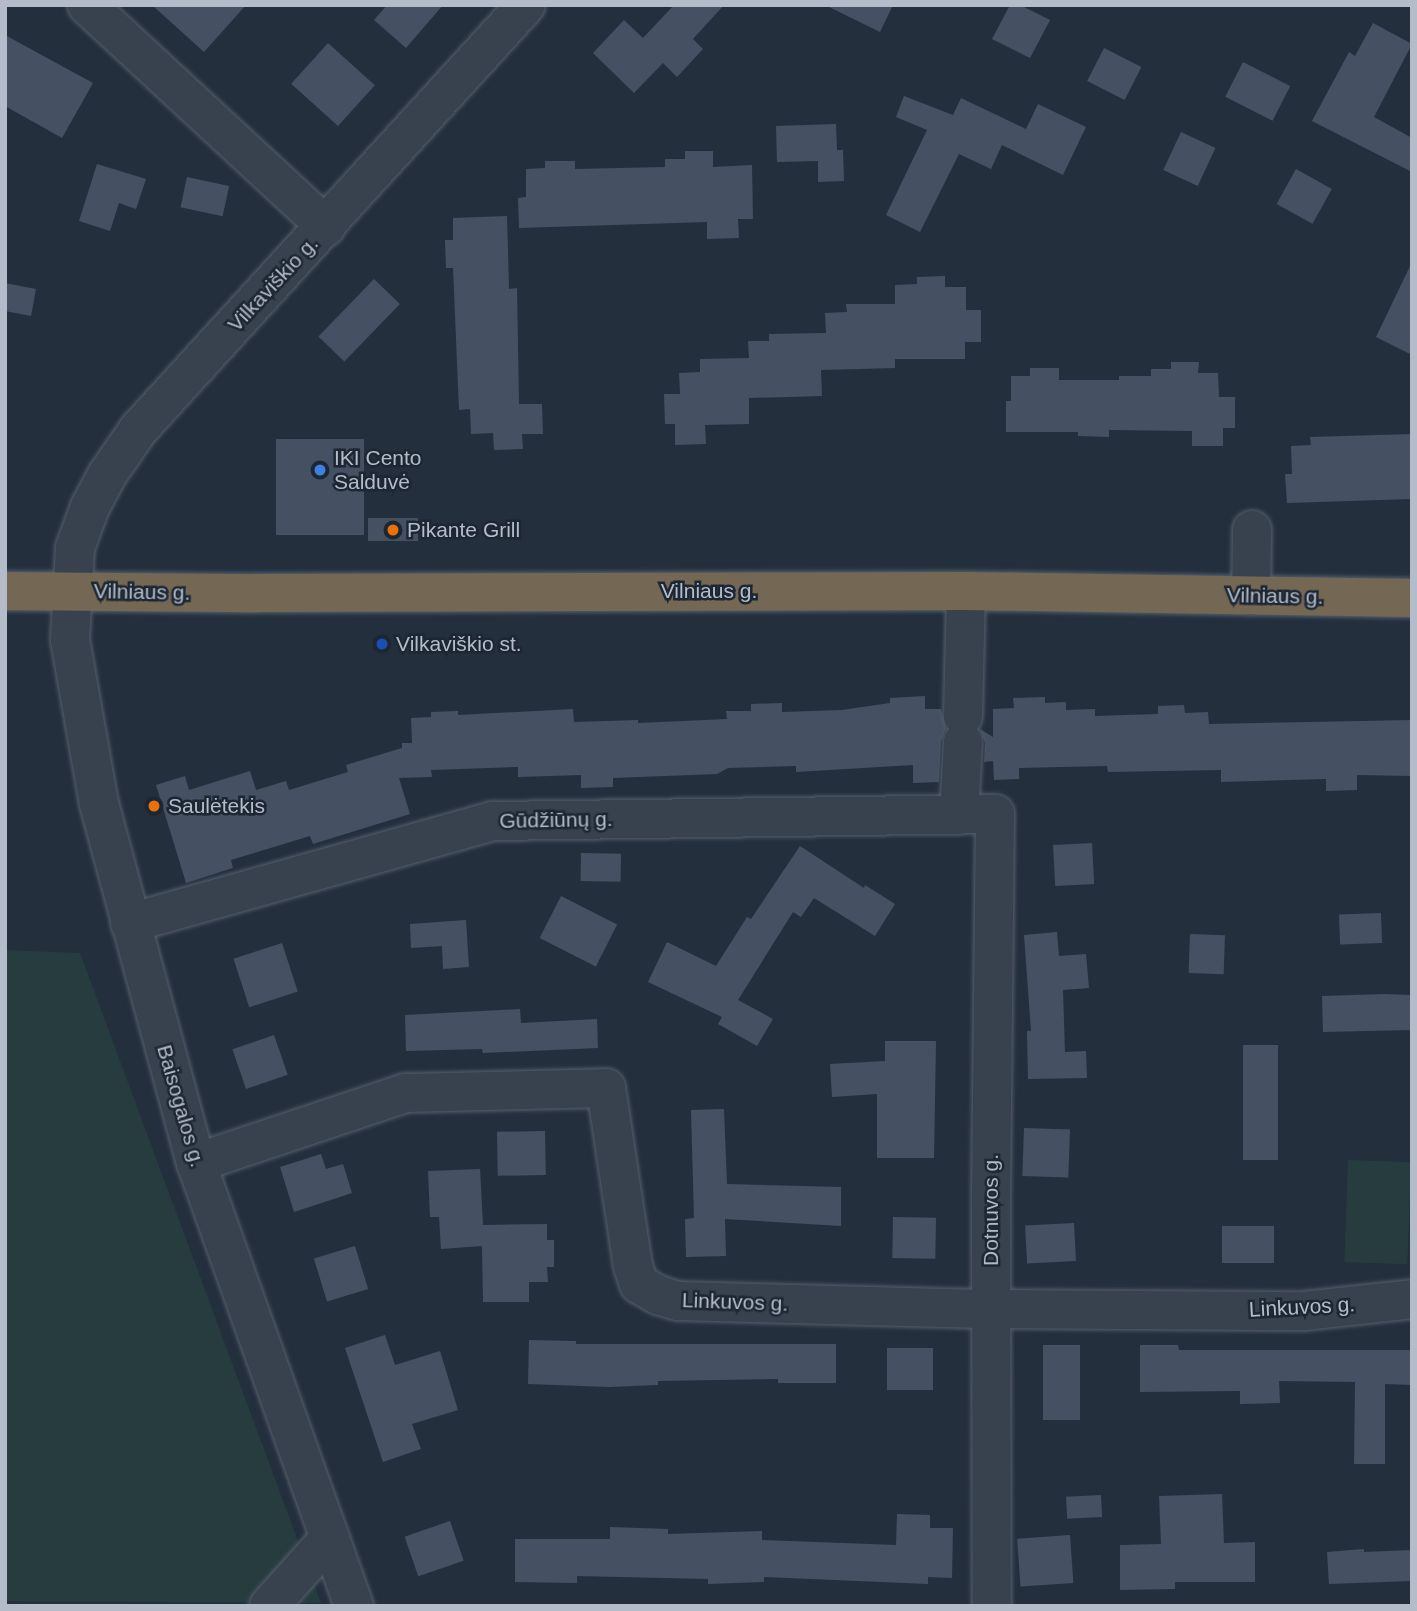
<!DOCTYPE html>
<meta charset="utf-8">
<style>
body{margin:0}
#map{position:relative;width:1417px;height:1611px;overflow:hidden;background:#242f3e;font-family:Helvetica,sans-serif}
div>[style]{position:absolute}
.green>*{inset:0;background:#263c3f;transform-origin:0 0}
.building>*{inset:0;background:#455162;transform-origin:0 0}
.roads{filter:drop-shadow(0 0 2px #565f6c) drop-shadow(0 0 2px #565f6c)}
.minor>*{height:38px;margin:-19px;padding:0 19px;transform-origin:19px;border-radius:19px;background:#38414e}
.highway>*{height:38px;margin:-19px;padding:0 19px;transform-origin:19px;border-radius:19px;background:#746855}
.dots>*{width:19px;height:19px;translate:-50% -50%;box-sizing:border-box;border:4px solid #1d2633;border-radius:50%}
span{translate:-50% -50%;white-space:nowrap;text-align:center;line-height:1.15;-webkit-text-stroke:5px #1d2633;paint-order:stroke}
.street-label{font-size:21px;color:#b4bcc9}
.poi-label{font-size:21px;color:#b4bcc9}
.left{translate:0 -50%;text-align:left}
.frame{position:absolute;inset:0;border:7px solid #b4bcc9;pointer-events:none}
</style>
<div id="map">
<div class="green">
<i style="clip-path:polygon(5px 950px,80px 953px,321px 1603px,5px 1601px)"></i>
<i style="left:1348px;top:1160px;width:63px;height:102px;rotate:2deg"></i>
</div>
<div class="building">
<i style="clip-path:polygon(152px 5px,246px 5px,204px 52px)"></i>
<i style="clip-path:polygon(387px 5px,443px 5px,406px 48px,374px 20px)"></i>
<i style="clip-path:polygon(674px 5px,724px 5px,693px 39px,703px 49px,677px 77px,663px 63px,634px 93px,593px 53px,624px 20px,643px 38px)"></i>
<i style="clip-path:polygon(825px 5px,893px 5px,880px 32px)"></i>
<i style="clip-path:polygon(1010px 5px,1020px 5px,1050px 20px,1030px 58px,992px 39px)"></i>
<i style="clip-path:polygon(1373px 23px,1412px 44px,1374px 117px,1412px 138px,1412px 172px,1312px 121px,1349px 52px,1355px 56px)"></i>
<i style="clip-path:polygon(5px 35px,93px 83px,62px 138px,5px 106px)"></i>
<i style="left:328px;top:43px;width:63px;height:55px;rotate:42deg"></i>
<i style="left:1104px;top:48px;width:42px;height:37px;rotate:27deg"></i>
<i style="left:1243px;top:62px;width:53px;height:39px;rotate:27deg"></i>
<i style="clip-path:polygon(904px 96px,953px 115px,961px 98px,1026px 129px,1038px 104px,1086px 127px,1063px 175px,1002px 145px,991px 169px,959px 154px,920px 232px,886px 215px,927px 130px,896px 117px)"></i>
<i style="clip-path:polygon(836px 124px,837px 150px,843px 150px,844px 181px,818px 182px,818px 161px,777px 162px,776px 126px)"></i>
<i style="left:1181px;top:132px;width:38px;height:42px;rotate:25deg"></i>
<i style="clip-path:polygon(685px 151px,713px 151px,713px 167px,752px 165px,753px 219px,738px 219px,739px 238px,707px 239px,707px 222px,519px 228px,518px 198px,526px 197px,526px 169px,545px 168px,545px 161px,575px 161px,575px 169px,665px 167px,665px 159px,685px 159px)"></i>
<i style="clip-path:polygon(97px 164px,146px 179px,136px 209px,119px 203px,110px 231px,79px 221px)"></i>
<i style="left:1296px;top:169px;width:41px;height:40px;rotate:29deg"></i>
<i style="left:187px;top:177px;width:43px;height:31px;rotate:12deg"></i>
<i style="clip-path:polygon(507px 216px,509px 289px,517px 288px,519px 404px,542px 404px,543px 434px,522px 434px,523px 449px,494px 450px,493px 433px,471px 434px,470px 409px,459px 410px,453px 268px,446px 268px,445px 240px,453px 240px,453px 218px)"></i>
<i style="clip-path:polygon(1412px 262px,1412px 355px,1376px 337px)"></i>
<i style="clip-path:polygon(945px 276px,945px 287px,966px 287px,966px 310px,981px 310px,981px 342px,965px 342px,965px 359px,895px 359px,895px 368px,821px 370px,822px 396px,749px 398px,749px 424px,705px 425px,706px 444px,675px 445px,675px 424px,665px 424px,664px 394px,680px 394px,679px 373px,700px 372px,700px 359px,749px 358px,748px 341px,769px 341px,769px 334px,826px 333px,825px 313px,847px 312px,846px 304px,895px 304px,895px 285px,917px 284px,917px 277px)"></i>
<i style="left:374px;top:279px;width:36px;height:80px;rotate:44deg"></i>
<i style="clip-path:polygon(5px 283px,36px 289px,31px 316px,5px 311px)"></i>
<i style="clip-path:polygon(1171px 362px,1199px 362px,1198px 373px,1218px 373px,1219px 397px,1235px 397px,1235px 428px,1223px 428px,1223px 446px,1192px 446px,1192px 431px,1109px 430px,1109px 437px,1078px 436px,1078px 432px,1006px 432px,1006px 401px,1011px 401px,1011px 376px,1030px 376px,1030px 368px,1059px 368px,1059px 380px,1119px 380px,1119px 376px,1151px 376px,1151px 369px,1171px 369px)"></i>
<i style="clip-path:polygon(1412px 434px,1412px 499px,1287px 503px,1285px 474px,1292px 474px,1291px 446px,1311px 445px,1310px 437px)"></i>
<i style="left:276px;top:439px;width:88px;height:96px"></i>
<i style="left:368px;top:518px;width:50px;height:23px"></i>
<i style="clip-path:polygon(925px 696px,925px 709px,941px 709px,946px 729px,941px 741px,939px 782px,913px 783px,913px 765px,796px 772px,796px 766px,728px 768px,717px 774px,613px 778px,613px 787px,581px 788px,581px 775px,518px 777px,518px 767px,431px 770px,432px 777px,399px 778px,410px 814px,313px 844px,310px 836px,231px 860px,233px 868px,186px 883px,156px 785px,185px 776px,189px 790px,250px 771px,256px 790px,286px 781px,289px 790px,348px 772px,346px 765px,402px 748px,402px 743px,412px 743px,411px 718px,431px 717px,431px 712px,458px 711px,458px 715px,573px 709px,574px 722px,638px 720px,638px 723px,727px 719px,726px 711px,751px 711px,751px 704px,782px 703px,782px 712px,842px 710px,890px 703px,890px 698px)"></i>
<i style="clip-path:polygon(1045px 697px,1045px 703px,1066px 702px,1066px 710px,1095px 709px,1095px 716px,1158px 714px,1158px 706px,1184px 705px,1185px 713px,1208px 712px,1209px 724px,1412px 720px,1412px 776px,1357px 775px,1357px 790px,1326px 791px,1326px 779px,1221px 782px,1221px 770px,1108px 772px,1107px 766px,1019px 768px,1019px 779px,994px 780px,993px 761px,984px 762px,985px 743px,980px 729px,993px 737px,993px 709px,1014px 708px,1013px 698px)"></i>
<i style="left:1092px;top:843px;width:41px;height:39px;rotate:87deg"></i>
<i style="clip-path:polygon(800px 846px,864px 888px,865px 885px,895px 904px,875px 936px,814px 898px,801px 917px,793px 912px,738px 1000px,773px 1019px,757px 1046px,718px 1024px,722px 1017px,648px 982px,667px 942px,716px 966px,747px 917px,751px 919px)"></i>
<i style="left:581px;top:853px;width:40px;height:28px;rotate:1deg"></i>
<i style="left:561px;top:896px;width:63px;height:47px;rotate:27deg"></i>
<i style="left:1381px;top:913px;width:30px;height:42px;rotate:88deg"></i>
<i style="clip-path:polygon(466px 920px,469px 967px,443px 969px,442px 946px,411px 948px,410px 924px)"></i>
<i style="clip-path:polygon(1057px 932px,1059px 956px,1086px 954px,1089px 988px,1063px 990px,1065px 1052px,1086px 1051px,1087px 1078px,1028px 1079px,1027px 1031px,1031px 1031px,1024px 935px)"></i>
<i style="left:1190px;top:934px;width:35px;height:39px;rotate:2deg"></i>
<i style="left:282px;top:943px;width:51px;height:51px;rotate:72deg"></i>
<i style="clip-path:polygon(1384px 994px,1412px 995px,1412px 1030px,1323px 1032px,1322px 996px)"></i>
<i style="clip-path:polygon(520px 1009px,521px 1023px,597px 1019px,598px 1048px,483px 1053px,482px 1049px,406px 1051px,405px 1015px)"></i>
<i style="left:274px;top:1035px;width:42px;height:44px;rotate:71deg"></i>
<i style="clip-path:polygon(885px 1041px,936px 1041px,934px 1158px,877px 1158px,877px 1094px,832px 1097px,830px 1064px,885px 1061px)"></i>
<i style="left:1243px;top:1045px;width:35px;height:115px"></i>
<i style="clip-path:polygon(724px 1109px,727px 1184px,841px 1187px,841px 1226px,725px 1219px,726px 1256px,686px 1257px,685px 1219px,694px 1218px,691px 1110px)"></i>
<i style="left:1024px;top:1128px;width:46px;height:48px;rotate:2deg"></i>
<i style="left:545px;top:1131px;width:44px;height:48px;rotate:89deg"></i>
<i style="clip-path:polygon(321px 1154px,326px 1169px,343px 1164px,352px 1193px,294px 1212px,280px 1167px)"></i>
<i style="clip-path:polygon(480px 1169px,483px 1225px,547px 1224px,547px 1240px,554px 1240px,554px 1267px,547px 1267px,548px 1282px,529px 1282px,529px 1302px,483px 1302px,482px 1246px,441px 1249px,439px 1217px,430px 1217px,428px 1171px)"></i>
<i style="left:893px;top:1217px;width:43px;height:41px;rotate:1deg"></i>
<i style="left:1074px;top:1223px;width:38px;height:49px;rotate:87deg"></i>
<i style="left:1274px;top:1226px;width:37px;height:52px;rotate:90deg"></i>
<i style="left:355px;top:1246px;width:45px;height:43px;rotate:73deg"></i>
<i style="clip-path:polygon(385px 1335px,395px 1365px,440px 1351px,458px 1410px,412px 1424px,421px 1449px,383px 1462px,345px 1348px)"></i>
<i style="clip-path:polygon(529px 1340px,576px 1341px,576px 1344px,836px 1344px,836px 1383px,778px 1383px,778px 1379px,658px 1381px,658px 1385px,609px 1387px,528px 1384px)"></i>
<i style="left:1043px;top:1345px;width:37px;height:75px"></i>
<i style="clip-path:polygon(1140px 1345px,1178px 1345px,1179px 1350px,1412px 1350px,1412px 1385px,1385px 1384px,1385px 1464px,1354px 1464px,1355px 1382px,1279px 1381px,1280px 1403px,1240px 1404px,1240px 1391px,1140px 1392px)"></i>
<i style="left:887px;top:1348px;width:46px;height:42px"></i>
<i style="clip-path:polygon(1222px 1494px,1224px 1543px,1255px 1542px,1255px 1582px,1175px 1582px,1175px 1589px,1120px 1590px,1120px 1545px,1161px 1544px,1159px 1496px)"></i>
<i style="left:1101px;top:1495px;width:22px;height:35px;rotate:87deg"></i>
<i style="clip-path:polygon(897px 1514px,930px 1515px,930px 1528px,953px 1528px,952px 1578px,928px 1577px,928px 1584px,764px 1577px,764px 1582px,708px 1584px,708px 1579px,577px 1576px,577px 1583px,515px 1582px,515px 1539px,610px 1539px,610px 1527px,668px 1529px,668px 1534px,762px 1531px,762px 1540px,896px 1545px)"></i>
<i style="left:450px;top:1521px;width:42px;height:48px;rotate:71deg"></i>
<i style="left:1070px;top:1535px;width:48px;height:53px;rotate:86deg"></i>
<i style="clip-path:polygon(1364px 1549px,1364px 1552px,1412px 1550px,1412px 1581px,1329px 1584px,1327px 1552px)"></i>
</div>
<div class="roads">
<div class="minor">
<i style="left:87px;top:5px;width:326px;rotate:42.8deg"></i>
<i style="left:1251px;top:596px;width:66px;rotate:-89.1deg"></i>
<i style="left:963px;top:716px;width:125px;rotate:-88.6deg"></i>
<i style="left:959px;top:815px;width:73px;rotate:-86.9deg"></i>
<i style="left:130px;top:923px;width:377px;rotate:-15.7deg"></i>
<i style="left:493px;top:821px;width:502px;rotate:-0.8deg"></i>
<i style="left:995px;top:814px;width:382px;rotate:90.6deg"></i>
<i style="left:991px;top:1196px;width:410px;rotate:89.9deg"></i>
<i style="left:196px;top:1163px;width:220px;rotate:-18.5deg"></i>
<i style="left:405px;top:1093px;width:201px;rotate:-1.4deg"></i>
<i style="left:606px;top:1088px;width:180px;rotate:81.4deg"></i>
<i style="left:633px;top:1266px;width:19px;rotate:72deg"></i>
<i style="left:639px;top:1284px;width:22px;rotate:30deg"></i>
<i style="left:658px;top:1295px;width:21px;rotate:17deg"></i>
<i style="left:678px;top:1301px;width:314px;rotate:1.5deg"></i>
<i style="left:992px;top:1309px;width:312px;rotate:0.4deg"></i>
<i style="left:1304px;top:1311px;width:109px;rotate:-6.3deg"></i>
<i style="left:269px;top:1606px;width:91px;rotate:-48.1deg"></i>
<i style="left:354px;top:1606px;width:470px;rotate:-109.6deg"></i>
<i style="left:196px;top:1163px;width:372px;rotate:-105.1deg"></i>
<i style="left:99px;top:804px;width:167px;rotate:-100deg"></i>
<i style="left:70px;top:640px;width:92px;rotate:-86.9deg"></i>
<i style="left:75px;top:548px;width:44px;rotate:-69.9deg"></i>
<i style="left:90px;top:507px;width:36px;rotate:-62deg"></i>
<i style="left:107px;top:475px;width:55px;rotate:-55.4deg"></i>
<i style="left:138px;top:430px;width:575px;rotate:-47.61deg"></i>
</div>
<div class="highway">
<i style="left:5px;top:591px;width:252px;rotate:0.5deg"></i>
<i style="left:257px;top:593px;width:709px;rotate:-0.16deg"></i>
<i style="left:966px;top:591px;width:446px;rotate:0.9deg"></i>
</div>
</div>
<div class="dots">
<i style="left:320px;top:470px;background:#3f7fe0"></i>
<i style="left:393px;top:530px;background:#e8710a"></i>
<i style="left:382px;top:644px;background:#1a4fb4"></i>
<i style="left:154px;top:806px;background:#e8710a"></i>
</div>
<div class="street-label">
<span style="left:273px;top:284px;rotate:-47deg">Vilkaviškio g.</span>
<span style="left:709px;top:591px">Vilniaus g.</span>
<span style="left:142px;top:592px;rotate:1deg">Vilniaus g.</span>
<span style="left:1275px;top:596px;rotate:1deg">Vilniaus g.</span>
<span style="left:556px;top:820px;rotate:-1deg">Gūdžiūnų g.</span>
<span style="left:181px;top:1106px;rotate:74deg">Baisogalos g.</span>
<span style="left:991px;top:1210px;rotate:-90deg">Dotnuvos g.</span>
<span style="left:735px;top:1302px;rotate:2deg">Linkuvos g.</span>
<span style="left:1302px;top:1307px;rotate:-3deg">Linkuvos g.</span>
</div>
<div class="poi-label">
<span class="left" style="left:334px;top:470px">IKI Cento<br>Salduvė</span>
<span class="left" style="left:407px;top:530px">Pikante Grill</span>
<span class="left" style="left:396px;top:644px">Vilkaviškio st.</span>
<span class="left" style="left:168px;top:806px">Saulėtekis</span>
</div>
<div class="frame"></div>
</div>
